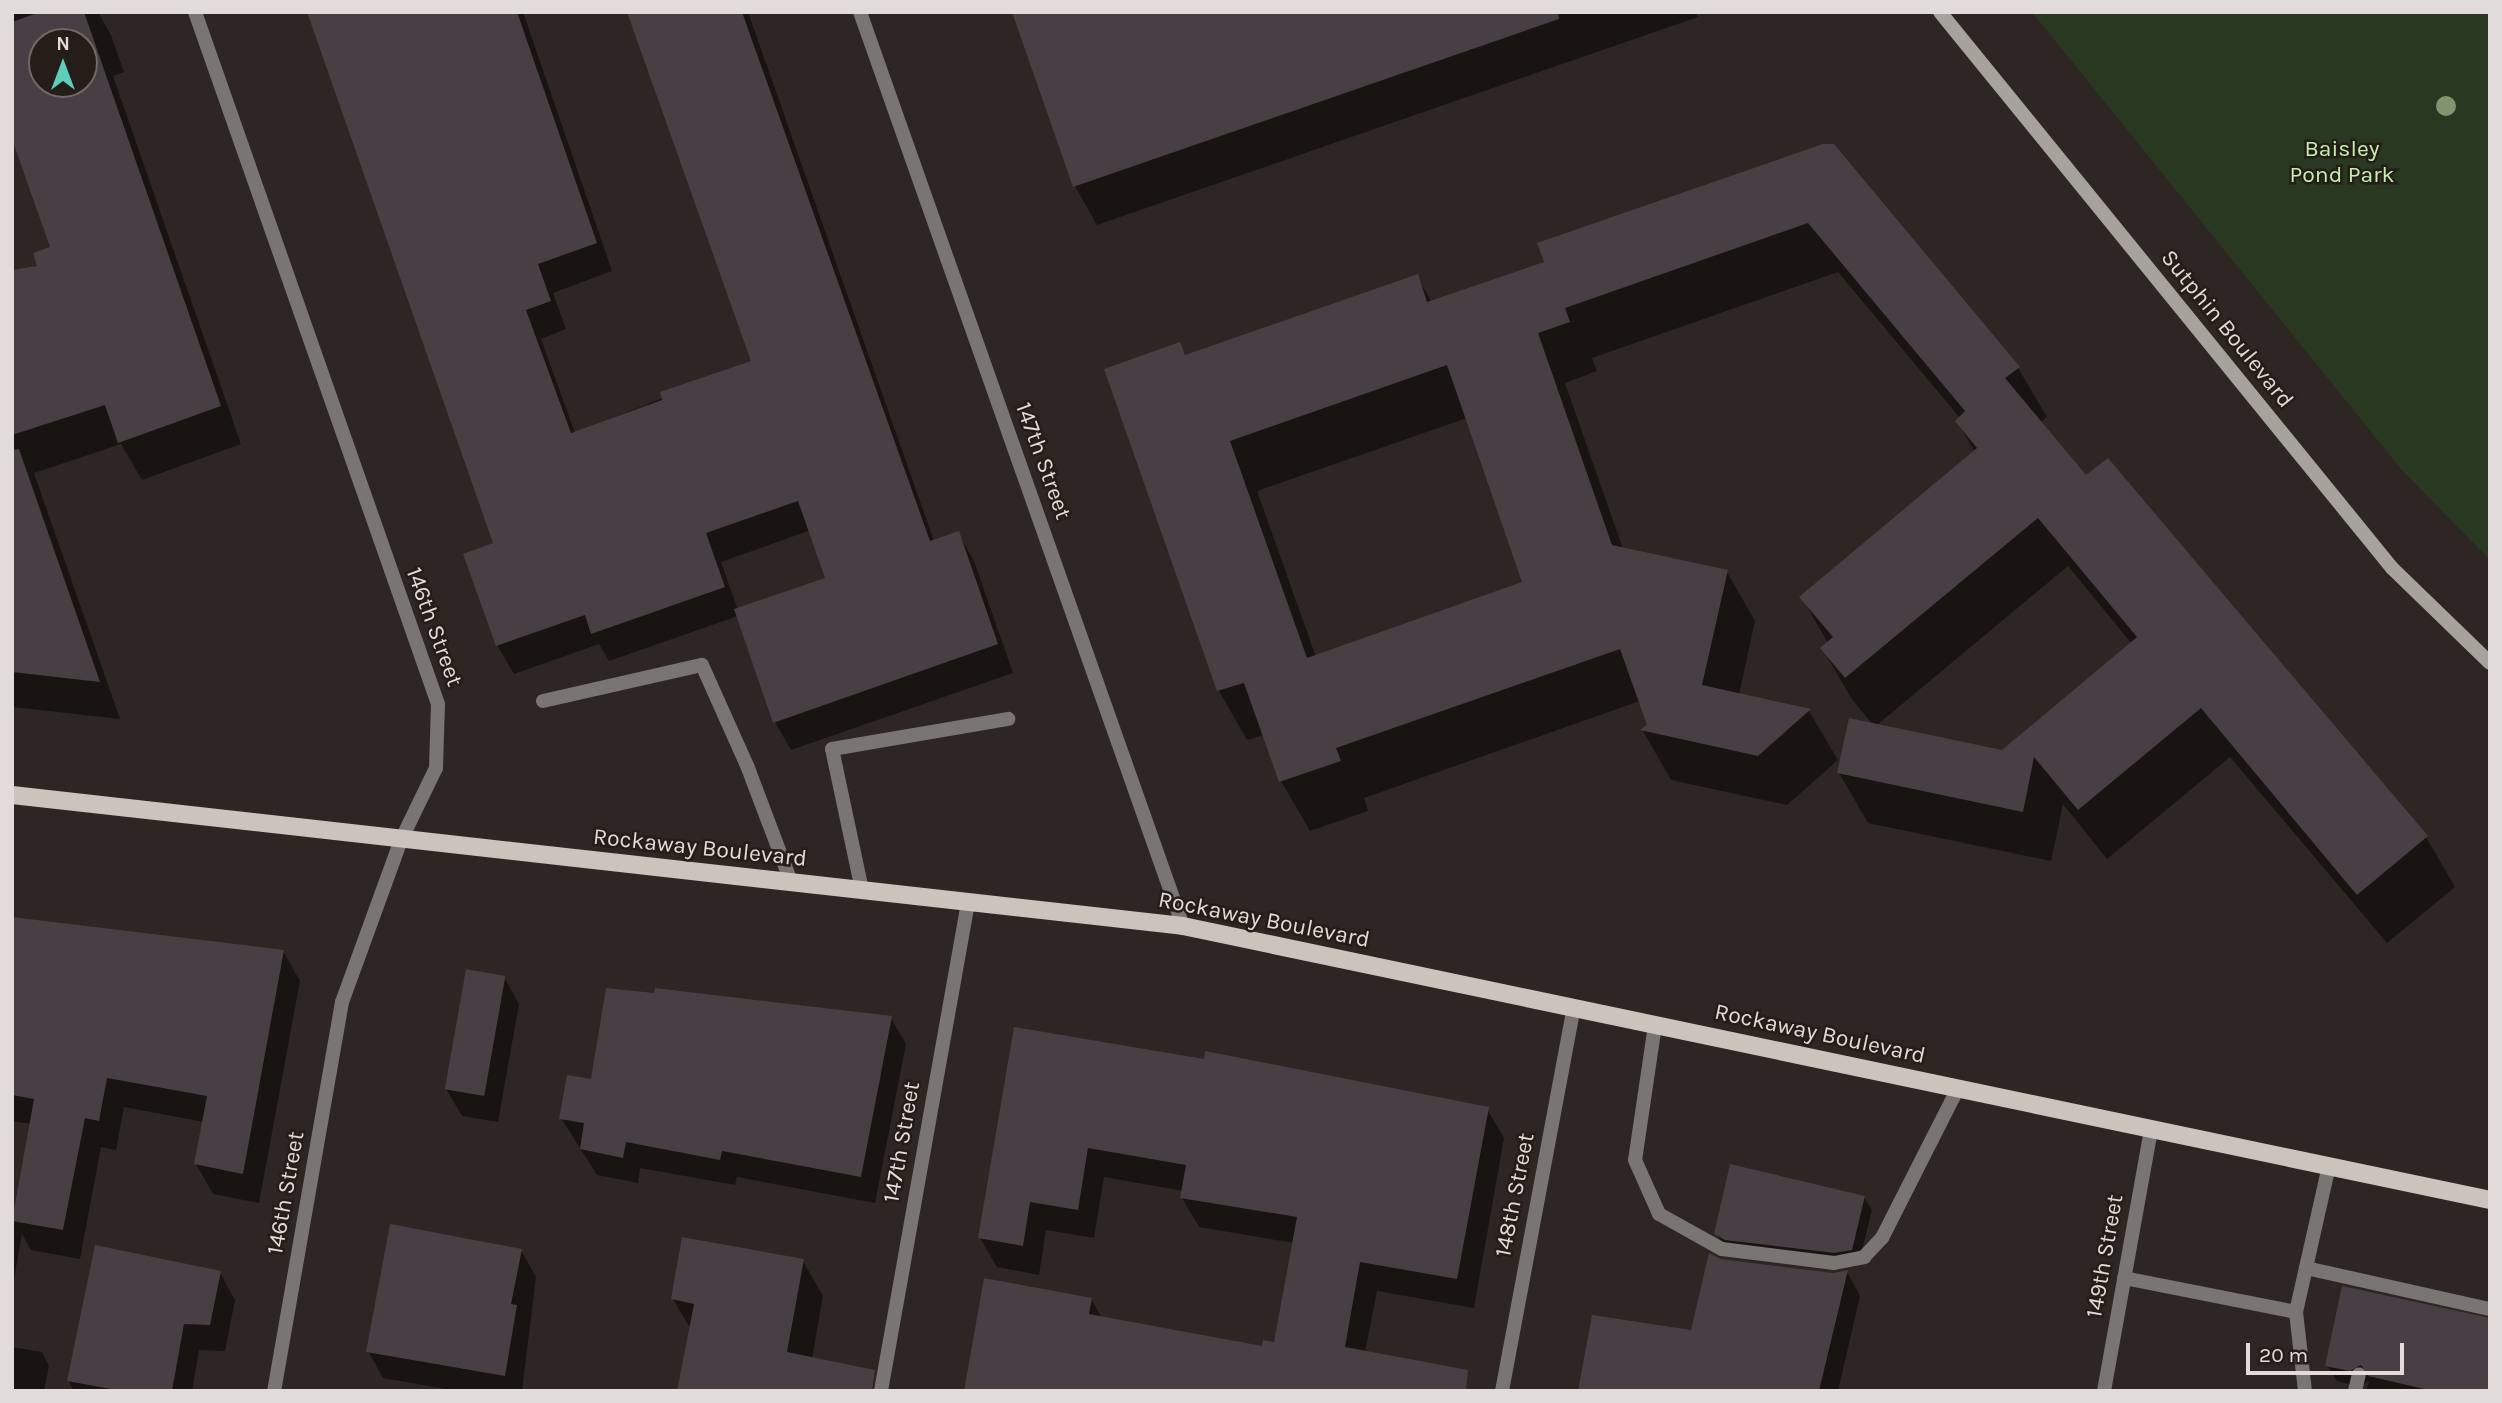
<!DOCTYPE html>
<style>
body{margin:0}
#map{position:relative;width:2502px;height:1403px;overflow:hidden;background:#2e2622;font-family:Karla,sans-serif}
div>[style]{position:absolute}
.green>*{inset:0;background:#293921}
.shadow>*{inset:0;background:#0007}
.building>*{inset:0;background:#473f44;transform-origin:0 0}
.service>*{height:14px;margin:-7px;padding:0 7px;transform-origin:7px;border-radius:7px;background:#787572}
.minor>*{height:14px;margin:-7px;padding:0 7px;transform-origin:7px;border-radius:7px;background:#787572}
.secondary>*{height:14px;margin:-7px;padding:0 7px;transform-origin:7px;border-radius:7px;background:#a6a29c}
.primary>*{height:18px;margin:-9px;padding:0 9px;transform-origin:9px;border-radius:9px;background:#cac4bd}
.trees>*{width:20px;height:20px;margin:-10px;border-radius:50%;background:#80956f}
span{translate:-50% -50%;white-space:nowrap;text-align:center;line-height:1.15;-webkit-text-stroke:5px #241d18;paint-order:stroke}
.park-label{font-size:23px;color:#c4f0ae}
.street-label{font-size:23px;color:#e1dcd9}
.frame{position:absolute;inset:0;border:14px solid #e1dcd9;pointer-events:none}
.north{position:absolute;left:28px;top:28px;width:70px;height:70px;box-sizing:border-box;background:#241d18;border:2px solid #706965;border-radius:50%;rotate:0deg;font-size:19px;font-weight:700;line-height:28px;text-align:center;color:#e1dcd9}
.north::after{content:'';display:block;margin:auto;width:24px;height:32px;background:#5cceba;clip-path:polygon(50% 0,100% 100%,50% 72%,0 100%)}
.scale{position:absolute;left:2246px;top:1343px;width:158px;height:32px;box-sizing:border-box;border:4px solid #e1dcd9;border-top:0;padding-left:9px;font-size:21px;line-height:24px;white-space:nowrap;color:#e1dcd9;-webkit-text-stroke:5px #241d18;paint-order:stroke}
</style>
<div id="map">
<div class="green">
<i style="clip-path:polygon(2032px 12px,2490px 12px,2490px 560px,2402px 470px)"></i>
</div>
<div class="shadow">
<i style="clip-path:polygon(evenodd,12px 12px,98px 12px,111px 35px,124px 72px,113px 76px,241px 444px,142px 480px,121px 444px,34px 473px,120px 719px,12px 707px,12px 285px,42px 275px,52px 248px,12px 134px,12px 12px,42px 42px,84px 42px,84px 84px,42px 84px,42px 42px)"></i>
<i style="clip-path:polygon(evenodd,309px 12px,523px 12px,612px 271px,553px 293px,566px 329px,541px 339px,575px 433px,753px 362px,630px 12px,748px 12px,934px 541px,958px 533px,974px 561px,1013px 673px,791px 750px,775px 722px,738px 616px,609px 661px,599px 644px,514px 674px,497px 645px,495px 544px,309px 12px,811px 530px,827px 579px,738px 610px,721px 562px,811px 530px)"></i>
<i style="clip-path:polygon(1014px 12px,1696px 12px,1698px 17px,1097px 225px,1075px 186px)"></i>
<i style="clip-path:polygon(evenodd,1823px 145px,2018px 368px,2047px 417px,2040px 423px,2086px 477px,2426px 837px,2455px 887px,2387px 943px,2230px 757px,2107px 859px,2063px 804px,2051px 861px,1868px 823px,1839px 773px,1873px 725px,1851px 698px,1822px 648px,1828px 643px,1802px 598px,1975px 452px,1957px 421px,1960px 418px,1838px 272px,1592px 358px,1597px 371px,1565px 383px,1623px 549px,1727px 572px,1755px 621px,1739px 695px,1809px 711px,1838px 760px,1787px 805px,1671px 780px,1643px 731px,1649px 726px,1640px 701px,1364px 798px,1368px 811px,1310px 831px,1281px 781px,1264px 735px,1247px 740px,1219px 691px,1106px 371px,1180px 345px,1186px 356px,1417px 276px,1432px 303px,1546px 263px,1823px 145px,1467px 418px,1525px 583px,1316px 657px,1257px 491px,1467px 418px,1823px 145px,2068px 566px,2132px 644px,2002px 752px,1877px 725px,2068px 566px)"></i>
<i style="clip-path:polygon(12px 919px,283px 951px,300px 981px,259px 1203px,213px 1194px,196px 1164px,204px 1122px,124px 1107px,116px 1150px,101px 1147px,80px 1259px,31px 1250px,22px 1234px,12px 1290px,12px 1214px,14px 1218px,31px 1124px,12px 1121px)"></i>
<i style="clip-path:polygon(504px 977px,519px 1004px,498px 1122px,462px 1116px,446px 1089px)"></i>
<i style="clip-path:polygon(891px 1018px,906px 1044px,875px 1203px,737px 1177px,735px 1185px,640px 1168px,638px 1183px,597px 1175px,561px 1118px,593px 1081px)"></i>
<i style="clip-path:polygon(1015px 1029px,1487px 1109px,1504px 1138px,1474px 1308px,1377px 1291px,1365px 1352px,966px 1391px,1091px 1299px,1102px 1318px,1264px 1348px,1276px 1345px,1294px 1243px,1199px 1227px,1182px 1198px,1183px 1191px,1104px 1177px,1094px 1238px,1046px 1230px,1039px 1275px,997px 1267px,980px 1238px)"></i>
<i style="clip-path:polygon(1864px 1197px,1872px 1210px,1859px 1262px,1724px 1247px,1716px 1233px)"></i>
<i style="clip-path:polygon(521px 1250px,536px 1277px,522px 1391px,457px 1391px,383px 1378px,368px 1351px)"></i>
<i style="clip-path:polygon(1720px 1260px,1833px 1274px,1847px 1272px,1860px 1296px,1838px 1391px,1579px 1391px,1693px 1332px)"></i>
<i style="clip-path:polygon(803px 1261px,823px 1296px,812px 1359px,691px 1330px,673px 1299px)"></i>
<i style="clip-path:polygon(220px 1273px,235px 1300px,225px 1351px,199px 1350px,192px 1391px,74px 1391px,68px 1380px)"></i>
<i style="clip-path:polygon(2343px 1288px,2490px 1391px,2366px 1391px,2369px 1381px,2359px 1387px,2337px 1381px,2327px 1365px)"></i>
<i style="clip-path:polygon(12px 1347px,42px 1352px,49px 1366px,44px 1391px,12px 1391px)"></i>
</div>
<div class="building">
<i style="clip-path:polygon(evenodd,40px 12px,84px 12px,221px 406px,118px 443px,105px 405px,12px 435px,12px 270px,37px 266px,33px 253px,50px 247px,12px 139px,12px 22px,40px 12px,42px 42px,84px 42px,84px 84px,42px 84px,42px 42px)"></i>
<i style="clip-path:polygon(307px 12px,517px 12px,597px 243px,538px 264px,551px 301px,526px 310px,571px 433px,662px 400px,660px 392px,751px 361px,627px 12px,742px 12px,930px 541px,959px 531px,998px 644px,773px 723px,734px 609px,825px 578px,798px 501px,706px 533px,725px 587px,591px 634px,585px 615px,496px 646px,463px 554px,493px 543px)"></i>
<i style="clip-path:polygon(1012px 12px,1558px 12px,1559px 19px,1073px 187px)"></i>
<i style="clip-path:polygon(evenodd,1823px 144px,1834px 144px,2020px 367px,2005px 378px,2086px 475px,2108px 458px,2428px 836px,2357px 895px,2201px 708px,2078px 810px,2034px 757px,2023px 812px,1837px 773px,1849px 718px,2002px 750px,2137px 637px,2038px 518px,1845px 678px,1820px 648px,1833px 637px,1799px 597px,1977px 448px,1955px 421px,1965px 411px,1808px 223px,1565px 308px,1570px 322px,1538px 333px,1612px 545px,1728px 570px,1702px 685px,1811px 709px,1758px 756px,1640px 730px,1647px 725px,1620px 649px,1336px 748px,1341px 761px,1279px 782px,1244px 683px,1217px 691px,1104px 369px,1180px 342px,1185px 355px,1418px 274px,1427px 302px,1544px 262px,1537px 243px,1823px 144px,1447px 365px,1522px 582px,1307px 658px,1230px 441px,1447px 365px)"></i>
<i style="clip-path:polygon(19px 449px,100px 682px,12px 672px,12px 450px)"></i>
<i style="clip-path:polygon(12px 917px,284px 950px,243px 1174px,194px 1164px,207px 1096px,107px 1078px,99px 1121px,85px 1118px,63px 1230px,12px 1221px,34px 1099px,12px 1095px)"></i>
<i style="left:466px;top:969px;width:40px;height:122px;rotate:10deg"></i>
<i style="clip-path:polygon(606px 988px,654px 993px,655px 988px,892px 1016px,861px 1177px,722px 1151px,720px 1160px,626px 1142px,623px 1158px,580px 1149px,584px 1123px,559px 1119px,567px 1075px,591px 1079px)"></i>
<i style="clip-path:polygon(1014px 1027px,1204px 1059px,1205px 1051px,1489px 1107px,1457px 1279px,1360px 1262px,1345px 1347px,1468px 1370px,1466px 1391px,964px 1391px,984px 1278px,1092px 1298px,1089px 1314px,1262px 1346px,1263px 1340px,1274px 1342px,1297px 1217px,1180px 1198px,1186px 1165px,1088px 1148px,1078px 1210px,1030px 1202px,1023px 1246px,978px 1238px)"></i>
<i style="clip-path:polygon(1730px 1164px,1865px 1196px,1852px 1250px,1834px 1253px,1725px 1240px,1714px 1234px)"></i>
<i style="clip-path:polygon(390px 1224px,522px 1249px,511px 1304px,517px 1305px,505px 1376px,366px 1352px)"></i>
<i style="clip-path:polygon(682px 1237px,804px 1259px,787px 1352px,875px 1370px,872px 1391px,677px 1391px,694px 1304px,671px 1299px)"></i>
<i style="clip-path:polygon(95px 1245px,221px 1271px,210px 1325px,184px 1324px,172px 1391px,122px 1391px,67px 1381px)"></i>
<i style="clip-path:polygon(1709px 1253px,1721px 1259px,1833px 1273px,1848px 1270px,1819px 1391px,1578px 1391px,1592px 1315px,1691px 1330px)"></i>
<i style="clip-path:polygon(2342px 1286px,2490px 1318px,2490px 1391px,2433px 1391px,2368px 1376px,2361px 1365px,2350px 1371px,2325px 1366px)"></i>
</div>
<div class="service">
<i style="left:543px;top:701px;width:163px;rotate:-12.8deg"></i>
<i style="left:702px;top:665px;width:113px;rotate:65.9deg"></i>
<i style="left:748px;top:768px;width:122px;rotate:69.3deg"></i>
<i style="left:862px;top:890px;width:144px;rotate:-102deg"></i>
<i style="left:832px;top:749px;width:179px;rotate:-9.7deg"></i>
<i style="left:1655px;top:1025px;width:136px;rotate:98.4deg"></i>
<i style="left:1635px;top:1160px;width:59px;rotate:66deg"></i>
<i style="left:1659px;top:1214px;width:72px;rotate:29.1deg"></i>
<i style="left:1722px;top:1249px;width:113px;rotate:7.1deg"></i>
<i style="left:1834px;top:1263px;width:31px;rotate:-11deg"></i>
<i style="left:1864px;top:1257px;width:26px;rotate:-47deg"></i>
<i style="left:1882px;top:1238px;width:168px;rotate:-63.1deg"></i>
<i style="left:2306px;top:1268px;width:189px;rotate:12.6deg"></i>
<i style="left:2124px;top:1278px;width:175px;rotate:11.2deg"></i>
<i style="left:2296px;top:1312px;width:80px;rotate:83.5deg"></i>
<i style="left:2296px;top:1312px;width:150px;rotate:-77.3deg"></i>
<i style="left:2355px;top:1391px;width:17px;rotate:-77deg"></i>
</div>
<div class="minor">
<i style="left:195px;top:12px;width:733px;rotate:70.65deg"></i>
<i style="left:438px;top:704px;width:64px;rotate:91.8deg"></i>
<i style="left:436px;top:768px;width:80px;rotate:115.9deg"></i>
<i style="left:401px;top:840px;width:172px;rotate:110deg"></i>
<i style="left:342px;top:1002px;width:395px;rotate:99.9deg"></i>
<i style="left:860px;top:12px;width:969px;rotate:70.54deg"></i>
<i style="left:881px;top:1391px;width:497px;rotate:-79.9deg"></i>
<i style="left:1502px;top:1391px;width:391px;rotate:-79.4deg"></i>
<i style="left:2104px;top:1391px;width:266px;rotate:-79.8deg"></i>
</div>
<div class="secondary">
<i style="left:1940px;top:12px;width:717px;rotate:50.89deg"></i>
<i style="left:2392px;top:568px;width:136px;rotate:44.1deg"></i>
</div>
<div class="primary">
<i style="left:12px;top:795px;width:1178px;rotate:6.38deg"></i>
<i style="left:1183px;top:926px;width:1335px;rotate:11.84deg"></i>
</div>
<div class="trees">
<i style="left:2446px;top:106px"></i>
</div>
<div class="park-label">
<span style="left:2342px;top:162px">Baisley<br>Pond Park</span>
</div>
<div class="street-label">
<span style="left:2227px;top:329px;rotate:51deg">Sutphin Boulevard</span>
<span style="left:1043px;top:461px;rotate:70deg">147th Street</span>
<span style="left:434px;top:627px;rotate:70deg">146th Street</span>
<span style="left:700px;top:848px;rotate:6deg">Rockaway Boulevard</span>
<span style="left:1264px;top:920px;rotate:11deg">Rockaway Boulevard</span>
<span style="left:1820px;top:1034px;rotate:12deg">Rockaway Boulevard</span>
<span style="left:902px;top:1142px;rotate:-80deg">147th Street</span>
<span style="left:286px;top:1193px;rotate:-80deg">146th Street</span>
<span style="left:1515px;top:1195px;rotate:-79deg">148th Street</span>
<span style="left:2105px;top:1256px;rotate:-80deg">149th Street</span>
</div>
<div class="frame"></div>
<div class="north">N</div>
<div class="scale">20 m</div>
</div>
